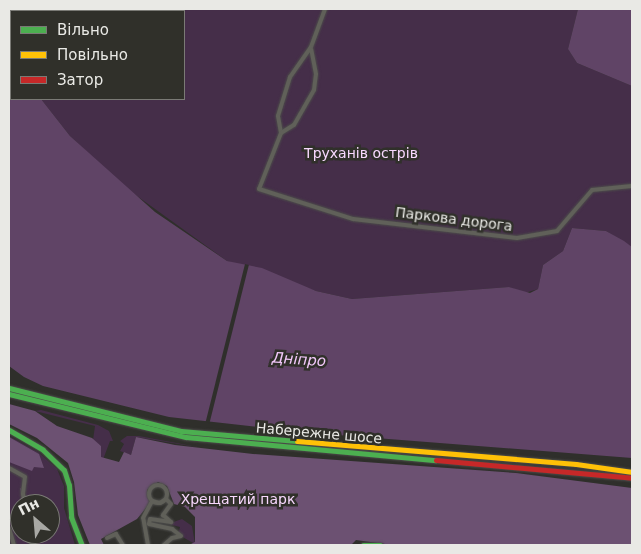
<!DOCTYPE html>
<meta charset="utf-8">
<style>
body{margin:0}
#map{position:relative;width:641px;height:554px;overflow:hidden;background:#2f2f2b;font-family:"DejaVu Sans",sans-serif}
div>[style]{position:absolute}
.green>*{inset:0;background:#452e49}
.forest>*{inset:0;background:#6c5172}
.water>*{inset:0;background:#604466}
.pier>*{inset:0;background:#2f2f2b;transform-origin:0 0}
.stream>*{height:1px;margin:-0.5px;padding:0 0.5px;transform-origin:0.5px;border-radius:0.5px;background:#604466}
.roads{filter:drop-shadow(0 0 1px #4c4c4a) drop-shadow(0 0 1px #4c4c4a)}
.street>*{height:4px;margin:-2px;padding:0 2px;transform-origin:2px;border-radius:2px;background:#606059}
.street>.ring{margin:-2px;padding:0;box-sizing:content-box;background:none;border:4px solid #606059;border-radius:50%}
.fast>*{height:5px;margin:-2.5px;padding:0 2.5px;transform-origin:2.5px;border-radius:2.5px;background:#4caf50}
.slow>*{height:5px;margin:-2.5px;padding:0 2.5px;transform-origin:2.5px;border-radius:2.5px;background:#ffc107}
.jam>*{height:5px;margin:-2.5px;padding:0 2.5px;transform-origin:2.5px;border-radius:2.5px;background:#c62828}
span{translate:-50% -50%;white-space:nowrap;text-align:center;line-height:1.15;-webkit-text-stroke:5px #30302a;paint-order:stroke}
.park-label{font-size:14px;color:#f8d8fe}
.street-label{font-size:14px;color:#e9e9e5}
.water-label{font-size:15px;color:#f2c8fa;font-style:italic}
.frame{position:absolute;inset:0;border:10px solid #e9e9e5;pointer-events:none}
.legend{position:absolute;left:10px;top:10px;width:175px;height:90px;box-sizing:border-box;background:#30302a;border:1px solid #7a7a75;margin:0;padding:6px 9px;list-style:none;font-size:15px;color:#e9e9e5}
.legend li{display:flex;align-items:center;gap:10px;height:25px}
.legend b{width:25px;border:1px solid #7a7a75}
.north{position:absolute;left:10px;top:494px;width:50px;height:50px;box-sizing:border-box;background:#30302a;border:1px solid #7a7a75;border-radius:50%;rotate:333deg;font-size:14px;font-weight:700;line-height:20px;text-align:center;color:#e9e9e5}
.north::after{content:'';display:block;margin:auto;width:18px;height:22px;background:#a8a8a4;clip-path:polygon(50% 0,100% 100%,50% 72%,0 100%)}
</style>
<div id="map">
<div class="green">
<i style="clip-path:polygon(9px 9px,578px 9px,568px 49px,577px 63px,632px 86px,632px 247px,606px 231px,572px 228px,563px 251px,543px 265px,538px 289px,525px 293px,509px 287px,352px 299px,316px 291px,227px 261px,126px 188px,70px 136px,41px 99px,184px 99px,184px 11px,11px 11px,11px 59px)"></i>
<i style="clip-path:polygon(41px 410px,98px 425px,109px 431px,113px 441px,110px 441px,98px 473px,101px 451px,101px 446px,93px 440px,95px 426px,35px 411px)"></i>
<i style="clip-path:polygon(evenodd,9px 436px,38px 452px,57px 469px,64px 486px,64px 508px,75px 545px,9px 545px,9px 436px,20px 504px,50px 504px,50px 534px,20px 534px,20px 504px)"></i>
<i style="clip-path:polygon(127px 436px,139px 436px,203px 448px,136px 437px,131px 455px,120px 451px,124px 444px,120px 441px)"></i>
<i style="clip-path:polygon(182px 519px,192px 526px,195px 544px,172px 531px,179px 531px,180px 527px,168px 524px)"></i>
</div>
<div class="forest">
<i style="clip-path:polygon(9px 404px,35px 411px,57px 426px,92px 438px,101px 446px,101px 457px,119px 462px,124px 452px,131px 455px,136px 437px,175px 445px,253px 454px,516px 473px,632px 488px,632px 545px,392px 545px,356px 540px,351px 545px,189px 545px,195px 542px,195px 517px,185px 507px,174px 504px,167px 486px,158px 482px,147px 490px,150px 503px,137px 519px,101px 539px,104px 545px,90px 545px,78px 515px,74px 482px,68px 463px,37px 438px,9px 424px)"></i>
<i style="clip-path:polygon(9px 437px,39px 454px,44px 468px,34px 467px,32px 471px,9px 462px)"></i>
</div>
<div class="water">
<i style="clip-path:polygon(578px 9px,632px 9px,632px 86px,577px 63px,568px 49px)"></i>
<i style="clip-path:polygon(9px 55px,11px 99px,41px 99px,70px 136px,155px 212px,227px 261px,262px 268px,316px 291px,352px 299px,509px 287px,530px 293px,538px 289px,543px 265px,563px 251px,572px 228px,606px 231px,624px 241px,632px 247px,632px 458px,312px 433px,169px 417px,43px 386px,24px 377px,9px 366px)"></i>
</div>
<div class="pier">
<i style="left:245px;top:264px;width:4px;height:163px;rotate:14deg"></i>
</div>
<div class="stream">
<i style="left:20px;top:488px;width:16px;rotate:83deg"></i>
<i style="left:28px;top:534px;width:11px;rotate:80deg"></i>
</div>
<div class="roads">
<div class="street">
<i style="left:325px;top:9px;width:40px;rotate:110.2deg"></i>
<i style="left:311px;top:47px;width:37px;rotate:125deg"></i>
<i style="left:290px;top:77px;width:41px;rotate:107.1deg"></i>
<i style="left:278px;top:116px;width:17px;rotate:80deg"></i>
<i style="left:281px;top:133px;width:60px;rotate:111.4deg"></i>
<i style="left:259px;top:189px;width:99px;rotate:17.7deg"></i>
<i style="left:353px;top:219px;width:165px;rotate:6.6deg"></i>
<i style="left:517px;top:238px;width:41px;rotate:-9.9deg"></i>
<i style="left:557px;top:231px;width:54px;rotate:-49.5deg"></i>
<i style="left:592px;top:190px;width:40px;rotate:-5.7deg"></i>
<i style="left:281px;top:133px;width:15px;rotate:-32deg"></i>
<i style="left:294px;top:125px;width:40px;rotate:-60.3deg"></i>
<i style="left:314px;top:90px;width:16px;rotate:-83deg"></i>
<i style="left:316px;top:74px;width:25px;rotate:-101deg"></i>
<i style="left:9px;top:468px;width:18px;rotate:29deg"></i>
<i style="left:25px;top:477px;width:17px;rotate:97deg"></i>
<i style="left:23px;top:494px;width:10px;rotate:79deg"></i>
<i class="ring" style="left:149px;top:485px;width:14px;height:14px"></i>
<i style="left:9px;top:528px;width:18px;rotate:74deg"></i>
<i style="left:30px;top:534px;width:11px;rotate:80deg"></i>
<i style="left:107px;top:538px;width:10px;rotate:-24deg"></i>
<i style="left:116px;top:534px;width:13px;rotate:58deg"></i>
<i style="left:148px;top:545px;width:27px;rotate:-100deg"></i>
<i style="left:143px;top:518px;width:19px;rotate:-62deg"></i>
<i style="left:152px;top:501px;width:8px;rotate:14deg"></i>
<i style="left:160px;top:503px;width:7px;rotate:-34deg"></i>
<i style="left:166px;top:499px;width:7px;rotate:45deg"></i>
<i style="left:171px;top:504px;width:14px;rotate:126deg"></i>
<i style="left:163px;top:515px;width:11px;rotate:41deg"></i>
<i style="left:171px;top:522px;width:21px;rotate:-172deg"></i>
<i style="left:150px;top:519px;width:5px;rotate:101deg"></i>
<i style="left:149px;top:524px;width:24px;rotate:12deg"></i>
<i style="left:172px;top:529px;width:11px;rotate:38deg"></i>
<i style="left:181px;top:536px;width:9px;rotate:167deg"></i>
<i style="left:172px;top:538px;width:11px;rotate:139deg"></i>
</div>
<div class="fast">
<i style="left:9px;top:388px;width:177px;rotate:14deg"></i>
<i style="left:181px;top:431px;width:116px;rotate:4.9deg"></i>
<i style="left:9px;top:394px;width:182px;rotate:13.7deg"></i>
<i style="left:186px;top:437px;width:251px;rotate:5.3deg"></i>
<i style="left:9px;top:430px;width:39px;rotate:30deg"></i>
<i style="left:43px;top:450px;width:29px;rotate:44deg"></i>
<i style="left:64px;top:470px;width:16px;rotate:72deg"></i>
<i style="left:69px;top:485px;width:32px;rotate:86deg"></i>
<i style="left:71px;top:517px;width:30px;rotate:69deg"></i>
<i style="left:363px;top:545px;width:17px"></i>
</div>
<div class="slow">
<i style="left:297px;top:441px;width:280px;rotate:4.7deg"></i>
<i style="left:576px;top:464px;width:57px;rotate:8.1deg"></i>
</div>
<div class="jam">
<i style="left:436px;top:460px;width:197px;rotate:5.2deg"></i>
</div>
</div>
<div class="park-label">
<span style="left:361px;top:153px">Труханів острів</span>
<span style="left:238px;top:499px">Хрещатий парк</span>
</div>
<div class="street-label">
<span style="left:454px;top:219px;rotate:7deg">Паркова дорога</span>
<span style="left:319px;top:433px;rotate:5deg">Набережне шосе</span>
</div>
<div class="water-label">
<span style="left:299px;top:360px;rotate:4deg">Дніпро</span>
</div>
<div class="frame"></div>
<ul class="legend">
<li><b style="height:6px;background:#4caf50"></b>Вільно</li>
<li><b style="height:6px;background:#ffc107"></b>Повільно</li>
<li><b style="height:6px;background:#c62828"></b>Затор</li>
</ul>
<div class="north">Пн</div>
</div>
